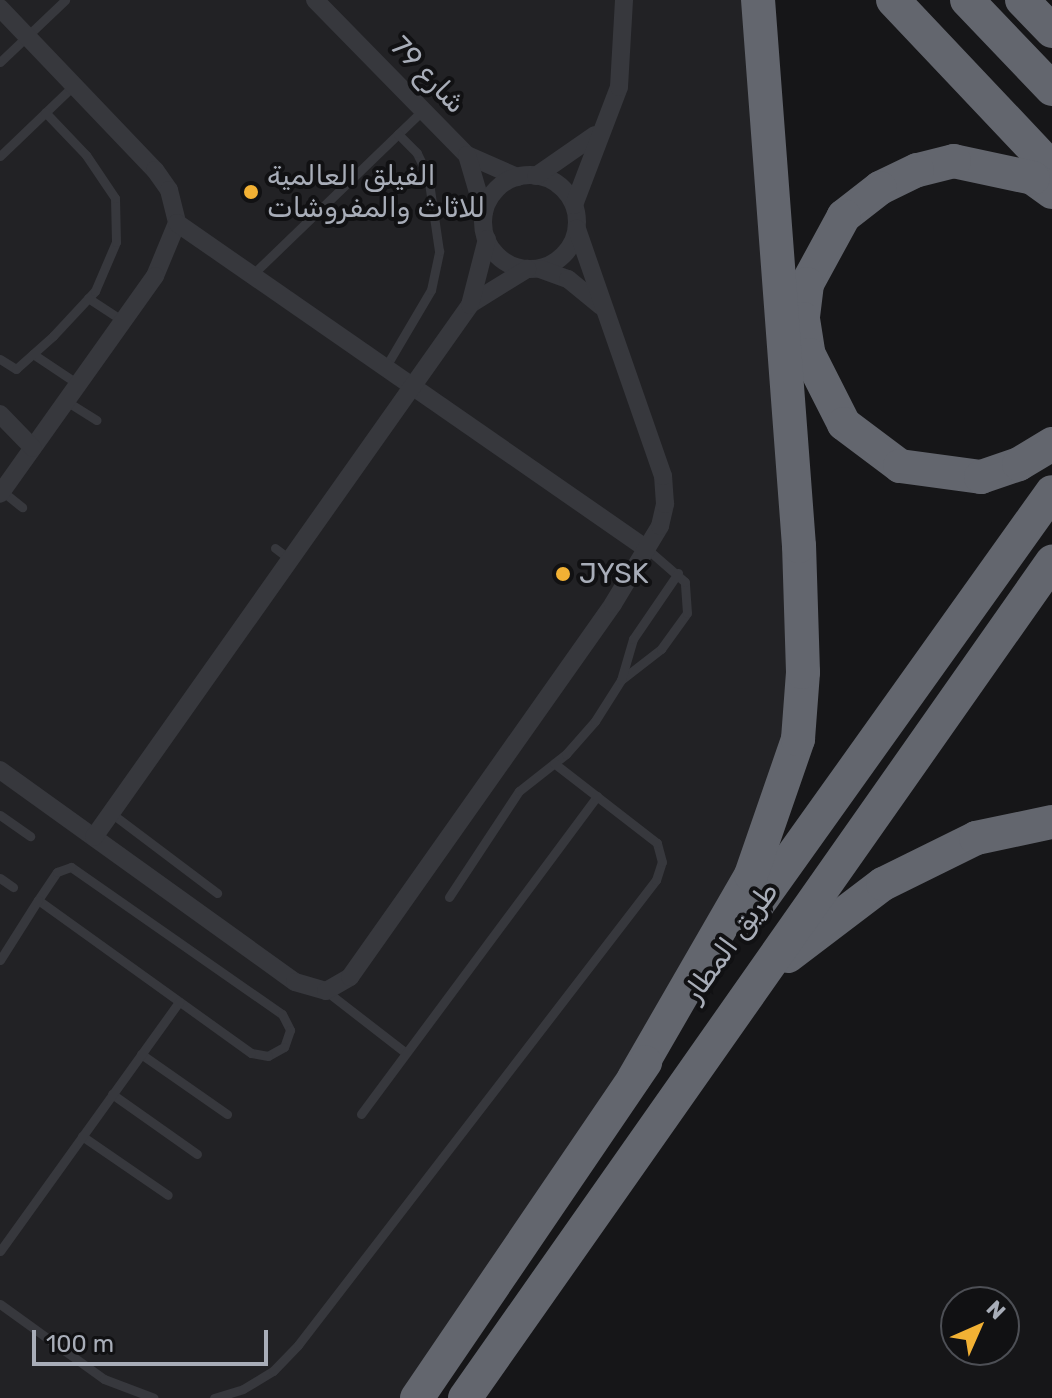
<!DOCTYPE html>
<meta charset="utf-8">
<style>
body{margin:0}
#map{position:relative;width:1052px;height:1398px;overflow:hidden;background:#161618;font-family:Rubik,Vazirmatn,sans-serif}
div>[style]{position:absolute}
.built>*{inset:0;background:#222225}
.lane>*{height:9px;margin:-4.5px;padding:0 4.5px;transform-origin:4.5px;border-radius:4.5px;background:#37383d}
.street>*{height:18px;margin:-9px;padding:0 9px;transform-origin:9px;border-radius:9px;background:#37383d}
.street>.ring{margin:-9px;padding:0;box-sizing:content-box;background:none;border:18px solid #37383d;border-radius:50%}
.highway>*{height:34px;margin:-17px;padding:0 17px;transform-origin:17px;border-radius:17px;background:#63666e}
.dots>*{width:22px;height:22px;translate:-50% -50%;box-sizing:border-box;border:4px solid #111113;border-radius:50%}
span{translate:-50% -50%;white-space:nowrap;text-align:center;line-height:1.15;-webkit-text-stroke:8px #111113;paint-order:stroke}
.street-label{font-size:28px;color:#a8adb8}
.poi-label{font-size:28px;color:#a8adb8}
.left{translate:0 -50%;text-align:left}
.north{position:absolute;left:940px;top:1286px;width:80px;height:80px;box-sizing:border-box;background:#111113;border:2px solid #4d4f55;border-radius:50%;rotate:45deg;font-size:22px;font-weight:700;line-height:32px;text-align:center;color:#a8adb8}
.north::after{content:'';display:block;margin:auto;width:28px;height:36px;background:#f2b134;clip-path:polygon(50% 0,100% 100%,50% 72%,0 100%)}
.scale{position:absolute;left:32px;top:1330px;width:236px;height:36px;box-sizing:border-box;border:4px solid #a8adb8;border-top:0;padding-left:10px;font-size:24px;line-height:28px;white-space:nowrap;color:#a8adb8;-webkit-text-stroke:6px #111113;paint-order:stroke}
</style>
<div id="map">
<div class="built">
<i style="clip-path:polygon(0 0,758px 0,803px 672px,751px 875px,417px 1398px,0 1398px)"></i>
</div>
<div class="lane">
<i style="left:0;top:62px;width:90px;rotate:-43.6deg"></i>
<i style="left:0;top:156px;width:103px;rotate:-43.8deg"></i>
<i style="left:252px;top:275px;width:238px;rotate:-44deg"></i>
<i style="left:88px;top:298px;width:42px;rotate:33.3deg"></i>
<i style="left:33px;top:354px;width:54px;rotate:33.7deg"></i>
<i style="left:0;top:359px;width:19px;rotate:32deg"></i>
<i style="left:16px;top:369px;width:50px;rotate:-41.7deg"></i>
<i style="left:53px;top:336px;width:62px;rotate:-47deg"></i>
<i style="left:95px;top:291px;width:53px;rotate:-66.8deg"></i>
<i style="left:116px;top:242px;width:44px;rotate:-91.3deg"></i>
<i style="left:115px;top:198px;width:52px;rotate:-124deg"></i>
<i style="left:86px;top:155px;width:59px;rotate:-133.6deg"></i>
<i style="left:385px;top:368px;width:91px;rotate:-59.5deg"></i>
<i style="left:431px;top:290px;width:40px;rotate:-78deg"></i>
<i style="left:439px;top:251px;width:76px;rotate:-98.3deg"></i>
<i style="left:428px;top:176px;width:25px;rotate:-116deg"></i>
<i style="left:417px;top:153px;width:27px;rotate:-135deg"></i>
<i style="left:66px;top:401px;width:36px;rotate:32deg"></i>
<i style="left:2px;top:491px;width:26px;rotate:39deg"></i>
<i style="left:275px;top:548px;width:20px;rotate:37deg"></i>
<i style="left:621px;top:680px;width:51px;rotate:-37.8deg"></i>
<i style="left:661px;top:649px;width:44px;rotate:-54.2deg"></i>
<i style="left:687px;top:613px;width:31px;rotate:-94deg"></i>
<i style="left:685px;top:582px;width:50px;rotate:-139deg"></i>
<i style="left:111px;top:813px;width:133px;rotate:37deg"></i>
<i style="left:0;top:815px;width:37px;rotate:35deg"></i>
<i style="left:71px;top:867px;width:257px;rotate:34.9deg"></i>
<i style="left:282px;top:1014px;width:18px;rotate:63deg"></i>
<i style="left:290px;top:1030px;width:18px;rotate:109deg"></i>
<i style="left:284px;top:1047px;width:18px;rotate:151deg"></i>
<i style="left:268px;top:1056px;width:17px;rotate:-170deg"></i>
<i style="left:251px;top:1053px;width:262px;rotate:-144.3deg"></i>
<i style="left:38px;top:900px;width:34px;rotate:-56deg"></i>
<i style="left:57px;top:872px;width:15px;rotate:-20deg"></i>
<i style="left:0;top:878px;width:16px;rotate:35deg"></i>
<i style="left:449px;top:897px;width:127px;rotate:-56.6deg"></i>
<i style="left:519px;top:791px;width:60px;rotate:-38.2deg"></i>
<i style="left:566px;top:754px;width:44px;rotate:-48.7deg"></i>
<i style="left:595px;top:721px;width:49px;rotate:-57.6deg"></i>
<i style="left:621px;top:680px;width:43px;rotate:-73.7deg"></i>
<i style="left:633px;top:639px;width:80px;rotate:-55.7deg"></i>
<i style="left:0;top:960px;width:71px;rotate:-57.7deg"></i>
<i style="left:326px;top:991px;width:101px;rotate:37.8deg"></i>
<i style="left:141px;top:1054px;width:105px;rotate:34.9deg"></i>
<i style="left:112px;top:1094px;width:104px;rotate:35.2deg"></i>
<i style="left:361px;top:1114px;width:396px;rotate:-53.4deg"></i>
<i style="left:82px;top:1136px;width:104px;rotate:34.5deg"></i>
<i style="left:0;top:1251px;width:307px;rotate:-54.3deg"></i>
<i style="left:0;top:1304px;width:128px;rotate:35.8deg"></i>
<i style="left:104px;top:1379px;width:53px;rotate:20.8deg"></i>
<i style="left:214px;top:1398px;width:30px;rotate:-17deg"></i>
<i style="left:243px;top:1389px;width:35px;rotate:-31deg"></i>
<i style="left:273px;top:1371px;width:36px;rotate:-46deg"></i>
<i style="left:298px;top:1345px;width:587px;rotate:-52.41deg"></i>
<i style="left:656px;top:880px;width:19px;rotate:-72deg"></i>
<i style="left:662px;top:862px;width:20px;rotate:-105deg"></i>
<i style="left:657px;top:843px;width:130px;rotate:-142.2deg"></i>
</div>
<div class="street">
<i style="left:315px;top:0;width:217px;rotate:45.6deg"></i>
<i style="left:467px;top:155px;width:55px;rotate:23.7deg"></i>
<i style="left:0;top:8px;width:224px;rotate:46.3deg"></i>
<i style="left:155px;top:170px;width:24px;rotate:55deg"></i>
<i style="left:169px;top:190px;width:34px;rotate:76deg"></i>
<i style="left:177px;top:223px;width:57px;rotate:112.5deg"></i>
<i style="left:155px;top:276px;width:267px;rotate:125.4deg"></i>
<i style="left:467px;top:155px;width:60px;rotate:73.7deg"></i>
<i class="ring" style="left:483px;top:175px;width:76px;height:76px"></i>
<i style="left:536px;top:176px;width:72px;rotate:-34.8deg"></i>
<i style="left:574px;top:205px;width:126px;rotate:-69.1deg"></i>
<i style="left:619px;top:87px;width:87px;rotate:-86.7deg"></i>
<i style="left:177px;top:223px;width:572px;rotate:34.75deg"></i>
<i style="left:540px;top:269px;width:30px;rotate:20deg"></i>
<i style="left:568px;top:279px;width:43px;rotate:39.3deg"></i>
<i style="left:472px;top:303px;width:65px;rotate:-31.7deg"></i>
<i style="left:0;top:414px;width:47px;rotate:45.9deg"></i>
<i style="left:0;top:770px;width:363px;rotate:35.7deg"></i>
<i style="left:295px;top:982px;width:32px;rotate:16deg"></i>
<i style="left:326px;top:991px;width:28px;rotate:-30deg"></i>
<i style="left:350px;top:977px;width:456px;rotate:-54.8deg"></i>
<i style="left:613px;top:604px;width:91px;rotate:-58.9deg"></i>
<i style="left:660px;top:526px;width:23px;rotate:-77deg"></i>
<i style="left:665px;top:504px;width:28px;rotate:-94deg"></i>
<i style="left:663px;top:476px;width:262px;rotate:-109.2deg"></i>
<i style="left:94px;top:837px;width:651px;rotate:-54.75deg"></i>
<i style="left:470px;top:305px;width:68px;rotate:-75.6deg"></i>
</div>
<div class="highway">
<i style="left:893px;top:0;width:231px;rotate:46.6deg"></i>
<i style="left:967px;top:0;width:123px;rotate:46.3deg"></i>
<i style="left:1022px;top:0;width:43px;rotate:45.9deg"></i>
<i style="left:1052px;top:192px;width:24px;rotate:-144deg"></i>
<i style="left:1033px;top:178px;width:81px;rotate:-167.9deg"></i>
<i style="left:954px;top:161px;width:38px;rotate:166deg"></i>
<i style="left:917px;top:170px;width:41px;rotate:154.1deg"></i>
<i style="left:880px;top:188px;width:46px;rotate:142.1deg"></i>
<i style="left:844px;top:216px;width:77px;rotate:118.6deg"></i>
<i style="left:807px;top:284px;width:35px;rotate:97deg"></i>
<i style="left:803px;top:319px;width:36px;rotate:81deg"></i>
<i style="left:809px;top:355px;width:77px;rotate:63.1deg"></i>
<i style="left:844px;top:424px;width:70px;rotate:36.9deg"></i>
<i style="left:900px;top:466px;width:82px;rotate:7.7deg"></i>
<i style="left:981px;top:477px;width:40px;rotate:-18.9deg"></i>
<i style="left:1019px;top:464px;width:39px;rotate:-31deg"></i>
<i style="left:748px;top:918px;width:523px;rotate:-54.49deg"></i>
<i style="left:788px;top:956px;width:119px;rotate:-37.2deg"></i>
<i style="left:883px;top:884px;width:104px;rotate:-26.3deg"></i>
<i style="left:976px;top:838px;width:78px;rotate:-11.9deg"></i>
<i style="left:634px;top:1078px;width:234px;rotate:-60deg"></i>
<i style="left:751px;top:875px;width:144px;rotate:-70.9deg"></i>
<i style="left:798px;top:739px;width:67px;rotate:-85.7deg"></i>
<i style="left:803px;top:672px;width:126px;rotate:-91.8deg"></i>
<i style="left:799px;top:546px;width:548px;rotate:-94.29deg"></i>
<i style="left:417px;top:1398px;width:406px;rotate:-55.8deg"></i>
<i style="left:465px;top:1398px;width:1022px;rotate:-54.93deg"></i>
</div>
<div class="dots">
<i style="left:251px;top:192px;background:#f2b134"></i>
<i style="left:563px;top:574px;background:#f2b134"></i>
</div>
<div class="street-label">
<span style="left:428px;top:75px;rotate:46deg">شارع 79</span>
<span style="left:731px;top:942px;rotate:-54deg">طريق المطار</span>
</div>
<div class="poi-label">
<span class="left" style="left:267px;top:192px">الفيلق العالمية<br>للاثاث والمفروشات</span>
<span class="left" style="left:579px;top:574px">JYSK</span>
</div>
<div class="north">N</div>
<div class="scale">100 m</div>
</div>
